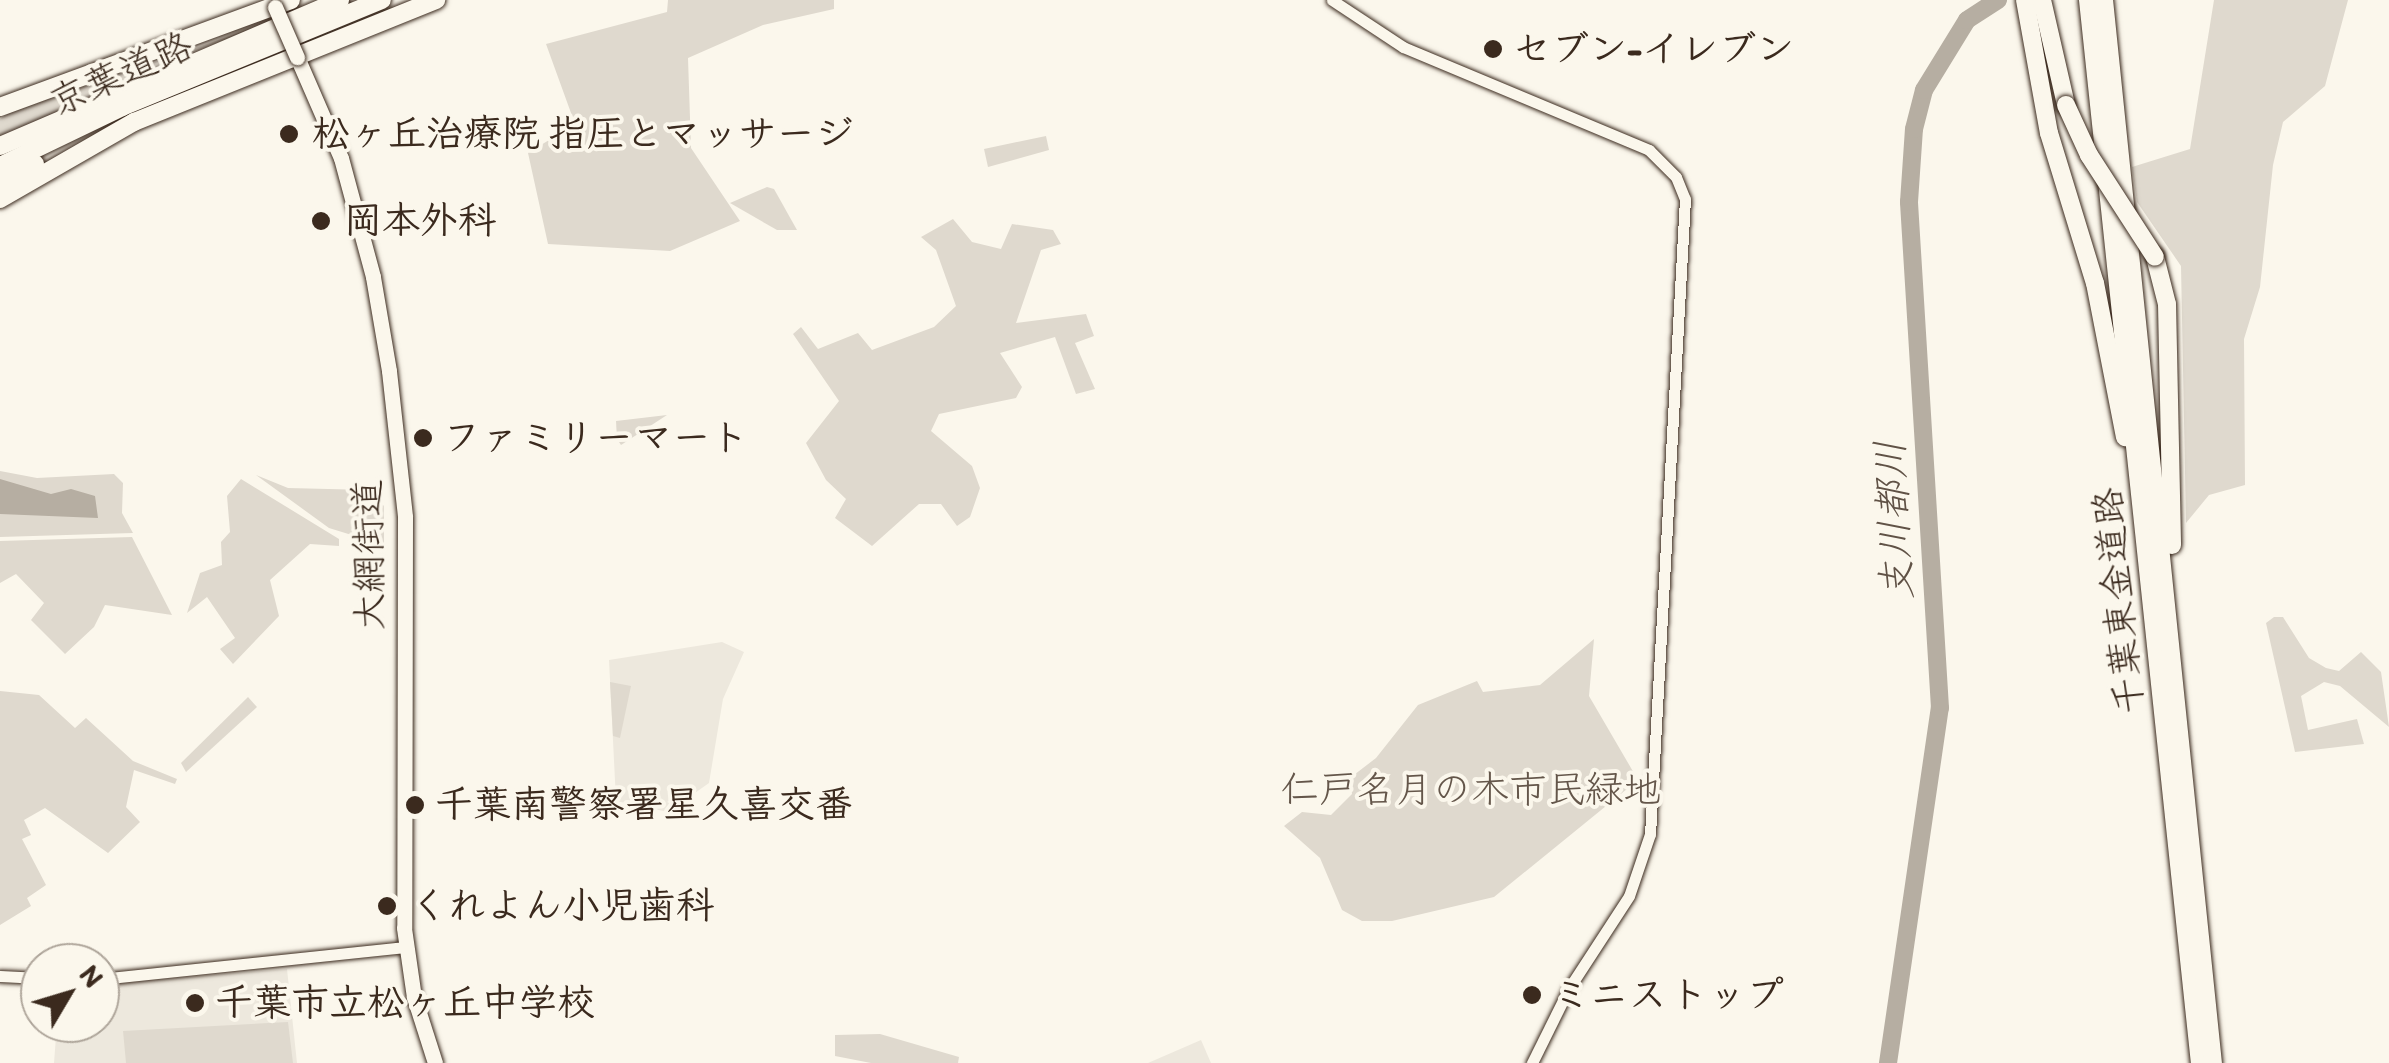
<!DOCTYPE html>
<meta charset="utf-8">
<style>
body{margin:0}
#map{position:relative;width:2389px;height:1063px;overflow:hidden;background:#fbf7ec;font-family:Itim,"Klee One",sans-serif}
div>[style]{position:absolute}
.built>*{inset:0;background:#ede8dd}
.green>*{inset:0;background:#dfd9ce}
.water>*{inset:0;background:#b6aea2}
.river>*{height:18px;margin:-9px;padding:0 9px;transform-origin:9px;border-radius:9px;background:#b6aea2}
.roads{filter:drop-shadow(0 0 2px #3b2a1e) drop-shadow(0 0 2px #3b2a1e)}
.minor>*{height:11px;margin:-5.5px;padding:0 5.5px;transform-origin:5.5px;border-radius:5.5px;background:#fbf7ec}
.major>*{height:15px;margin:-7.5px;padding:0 7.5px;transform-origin:7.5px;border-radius:7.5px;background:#fbf7ec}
.highway>*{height:18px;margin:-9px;padding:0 9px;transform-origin:9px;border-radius:9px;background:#fbf7ec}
.bridges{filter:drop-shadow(0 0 2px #3b2a1e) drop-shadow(0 0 2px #3b2a1e)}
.major-bridge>*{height:15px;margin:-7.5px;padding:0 7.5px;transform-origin:7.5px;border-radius:7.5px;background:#fbf7ec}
.highway-bridge>*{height:18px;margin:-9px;padding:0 9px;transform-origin:9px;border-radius:9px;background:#fbf7ec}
.dots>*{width:28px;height:28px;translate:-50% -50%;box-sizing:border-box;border:5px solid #fbf7ec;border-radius:50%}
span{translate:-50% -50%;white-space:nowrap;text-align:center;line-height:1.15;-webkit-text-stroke:8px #fbf7ec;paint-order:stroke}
.poi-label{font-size:38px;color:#3b2a1e;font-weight:700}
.left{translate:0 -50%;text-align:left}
.street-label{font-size:38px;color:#3b2a1e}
.park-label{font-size:38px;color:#64564a}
.water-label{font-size:40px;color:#605246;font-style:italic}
.north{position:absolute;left:20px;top:943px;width:100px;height:100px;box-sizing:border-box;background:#fbf7ec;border:2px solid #aea59a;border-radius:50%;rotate:52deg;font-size:28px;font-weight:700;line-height:40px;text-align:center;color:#3b2a1e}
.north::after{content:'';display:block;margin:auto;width:35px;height:45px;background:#3b2a1e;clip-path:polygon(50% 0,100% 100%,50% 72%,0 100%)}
</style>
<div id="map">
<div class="built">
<i style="clip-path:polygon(722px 642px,744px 652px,723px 699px,709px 783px,668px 812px,616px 801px,609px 660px)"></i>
<i style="clip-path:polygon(287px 969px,297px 1063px,54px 1063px,57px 1023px,100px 1023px,100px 984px)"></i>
<i style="clip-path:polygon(1201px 1040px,1211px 1063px,1148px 1063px)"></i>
</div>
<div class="green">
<i style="clip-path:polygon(668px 0,834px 0,834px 9px,763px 25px,688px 58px,691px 148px,740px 221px,670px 251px,548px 244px,528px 153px,575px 124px,546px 44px,667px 12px)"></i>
<i style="clip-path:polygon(2214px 0,2348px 0,2325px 86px,2283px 122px,2273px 165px,2260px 287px,2244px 339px,2245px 485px,2209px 495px,2186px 523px,2181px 266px,2137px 202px,2132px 167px,2190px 149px)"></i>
<i style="clip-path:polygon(264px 24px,148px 70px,0 140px,0 119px,9px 113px)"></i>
<i style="clip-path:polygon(1046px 136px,1049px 150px,988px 167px,984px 149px)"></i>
<i style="clip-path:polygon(767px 187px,774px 189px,797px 230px,777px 230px,730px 203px)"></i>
<i style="clip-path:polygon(953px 219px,972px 242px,1001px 249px,1012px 224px,1053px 230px,1061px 244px,1041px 250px,1016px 323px,1086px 314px,1094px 336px,1075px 343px,1095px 389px,1076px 394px,1055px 337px,1000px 353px,1022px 387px,1016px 398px,939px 414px,931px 431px,972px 466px,980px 488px,970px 517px,957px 526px,941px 504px,919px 504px,872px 546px,835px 518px,846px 499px,826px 480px,806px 443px,839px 401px,793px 334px,801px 327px,818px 349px,858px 333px,872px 350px,934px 327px,956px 306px,936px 250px,921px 237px)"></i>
<i style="clip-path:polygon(667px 415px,621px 445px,617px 439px,616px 421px)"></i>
<i style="clip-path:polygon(0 471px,37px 478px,114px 474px,123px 483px,122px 513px,133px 533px,0 537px)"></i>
<i style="clip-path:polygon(256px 475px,288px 488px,369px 490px,384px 506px,384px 545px,329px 528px)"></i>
<i style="clip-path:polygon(241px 479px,339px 539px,339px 546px,310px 544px,270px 580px,279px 616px,233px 664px,220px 649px,235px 638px,207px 597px,187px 613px,200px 573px,222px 565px,221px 542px,230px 532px,227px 496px)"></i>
<i style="clip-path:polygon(132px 537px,172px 615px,105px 605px,94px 627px,65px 654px,31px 620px,44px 603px,16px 574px,0 583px,0 541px)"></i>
<i style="clip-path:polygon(2274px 617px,2283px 617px,2309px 658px,2326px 668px,2339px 671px,2361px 652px,2381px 672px,2389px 727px,2340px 686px,2324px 682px,2301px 696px,2308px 730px,2357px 719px,2364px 744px,2295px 752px,2266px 623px)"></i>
<i style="clip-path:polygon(1594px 639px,1589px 696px,1638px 780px,1494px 897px,1392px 921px,1362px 921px,1342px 910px,1320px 858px,1284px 826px,1302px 812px,1331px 815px,1352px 794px,1350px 778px,1376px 758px,1418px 705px,1477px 681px,1483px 692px,1540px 685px)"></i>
<i style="clip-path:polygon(610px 682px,631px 686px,620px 738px,613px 736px)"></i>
<i style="clip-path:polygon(0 691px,39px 695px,75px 728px,86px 718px,133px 761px,177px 779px,175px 784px,134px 770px,126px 807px,140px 822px,108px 853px,45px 808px,24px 820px,31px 835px,22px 839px,46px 885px,27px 898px,31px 906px,0 925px)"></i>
<i style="clip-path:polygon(248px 697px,257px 707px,186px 772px,181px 763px)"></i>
<i style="clip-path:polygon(288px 1022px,293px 1063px,126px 1063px,123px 1031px)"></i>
<i style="clip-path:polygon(880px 1034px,959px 1057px,958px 1063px,871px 1063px,835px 1056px,835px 1035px)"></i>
</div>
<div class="water">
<i style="clip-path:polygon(0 479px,51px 494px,71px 489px,95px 496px,98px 518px,0 514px)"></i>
</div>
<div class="river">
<i style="left:1888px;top:1063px;width:359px;rotate:-81.7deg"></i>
<i style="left:1940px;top:708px;width:507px;rotate:-93.51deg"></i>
<i style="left:1909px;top:202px;width:73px;rotate:-86.1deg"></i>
<i style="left:1914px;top:129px;width:40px;rotate:-75.6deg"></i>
<i style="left:1924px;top:90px;width:82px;rotate:-58.4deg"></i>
<i style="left:1967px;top:20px;width:37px;rotate:-33deg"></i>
</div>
<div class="roads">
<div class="minor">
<i style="left:1332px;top:0;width:85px;rotate:33.5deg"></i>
<i style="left:1403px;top:47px;width:267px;rotate:22.7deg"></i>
<i style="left:1649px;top:150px;width:38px;rotate:45deg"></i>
<i style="left:1676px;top:177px;width:24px;rotate:68deg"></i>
<i style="left:1685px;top:199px;width:636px;rotate:93.15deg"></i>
<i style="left:1650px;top:834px;width:65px;rotate:108.7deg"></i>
<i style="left:1629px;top:896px;width:110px;rotate:123.1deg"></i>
<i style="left:1569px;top:988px;width:84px;rotate:116.3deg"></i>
<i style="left:0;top:976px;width:40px;rotate:2.9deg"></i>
<i style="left:100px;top:979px;width:307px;rotate:-6deg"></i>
</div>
<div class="major">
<i style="left:297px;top:57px;width:110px;rotate:66.5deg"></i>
<i style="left:341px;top:158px;width:123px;rotate:74.9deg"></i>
<i style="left:373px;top:277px;width:95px;rotate:80.3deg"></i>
<i style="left:389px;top:371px;width:147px;rotate:83.7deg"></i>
<i style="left:405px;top:517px;width:411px;rotate:90.1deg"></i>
<i style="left:404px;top:928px;width:70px;rotate:81.8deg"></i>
<i style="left:414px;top:997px;width:69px;rotate:72.3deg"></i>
</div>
<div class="highway">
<i style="left:2025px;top:0;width:135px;rotate:79.8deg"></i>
<i style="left:2049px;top:133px;width:157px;rotate:73deg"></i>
<i style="left:2095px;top:283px;width:157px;rotate:79deg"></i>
<i style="left:2042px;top:0;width:108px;rotate:77.1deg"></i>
<i style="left:2088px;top:0;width:1069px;rotate:83.99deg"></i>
<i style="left:2104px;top:0;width:1069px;rotate:84.15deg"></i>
<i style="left:0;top:107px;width:310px;rotate:-20.2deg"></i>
<i style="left:0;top:146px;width:370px;rotate:-23.2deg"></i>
<i style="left:0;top:166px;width:136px;rotate:-25.8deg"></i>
<i style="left:122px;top:107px;width:281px;rotate:-22.4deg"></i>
<i style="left:0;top:181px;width:39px;rotate:-26deg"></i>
<i style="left:0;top:199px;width:155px;rotate:-29.9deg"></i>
<i style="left:134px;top:122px;width:326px;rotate:-22deg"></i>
<i style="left:2155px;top:257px;width:49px;rotate:75.7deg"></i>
<i style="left:2167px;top:304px;width:241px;rotate:88.8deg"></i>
</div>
</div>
<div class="bridges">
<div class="major-bridge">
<i style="left:275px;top:7px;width:55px;rotate:66.3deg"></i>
</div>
<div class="highway-bridge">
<i style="left:2066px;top:105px;width:55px;rotate:65.3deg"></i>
<i style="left:2089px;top:155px;width:121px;rotate:57.1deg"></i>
</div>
</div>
<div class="dots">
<i style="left:1493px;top:49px;background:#3b2a1e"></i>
<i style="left:289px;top:134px;background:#3b2a1e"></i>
<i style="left:321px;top:221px;background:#3b2a1e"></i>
<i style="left:423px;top:438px;background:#3b2a1e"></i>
<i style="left:415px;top:805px;background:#3b2a1e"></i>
<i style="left:387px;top:906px;background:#3b2a1e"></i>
<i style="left:1532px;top:995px;background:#3b2a1e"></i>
<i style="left:195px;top:1003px;background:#3b2a1e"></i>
</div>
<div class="poi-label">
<span class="left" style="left:1513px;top:49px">セブン-イレブン</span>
<span class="left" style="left:312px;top:134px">松ヶ丘治療院 指圧とマッサージ</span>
<span class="left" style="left:344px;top:221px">岡本外科</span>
<span class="left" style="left:443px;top:438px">ファミリーマート</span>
<span class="left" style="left:435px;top:805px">千葉南警察署星久喜交番</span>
<span class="left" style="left:410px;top:906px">くれよん小児歯科</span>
<span class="left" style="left:1552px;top:995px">ミニストップ</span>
<span class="left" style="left:215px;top:1003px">千葉市立松ヶ丘中学校</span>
</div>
<div class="street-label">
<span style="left:121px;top:74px;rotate:-24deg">京葉道路</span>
<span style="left:369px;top:555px;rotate:-91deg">大網街道</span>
<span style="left:2119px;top:601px;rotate:-96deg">千葉東金道路</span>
</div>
<div class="park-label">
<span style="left:1471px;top:790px">仁戸名月の木市民緑地</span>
</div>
<div class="water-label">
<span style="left:1893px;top:520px;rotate:-93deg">支川都川</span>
</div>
<div class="north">N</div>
</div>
